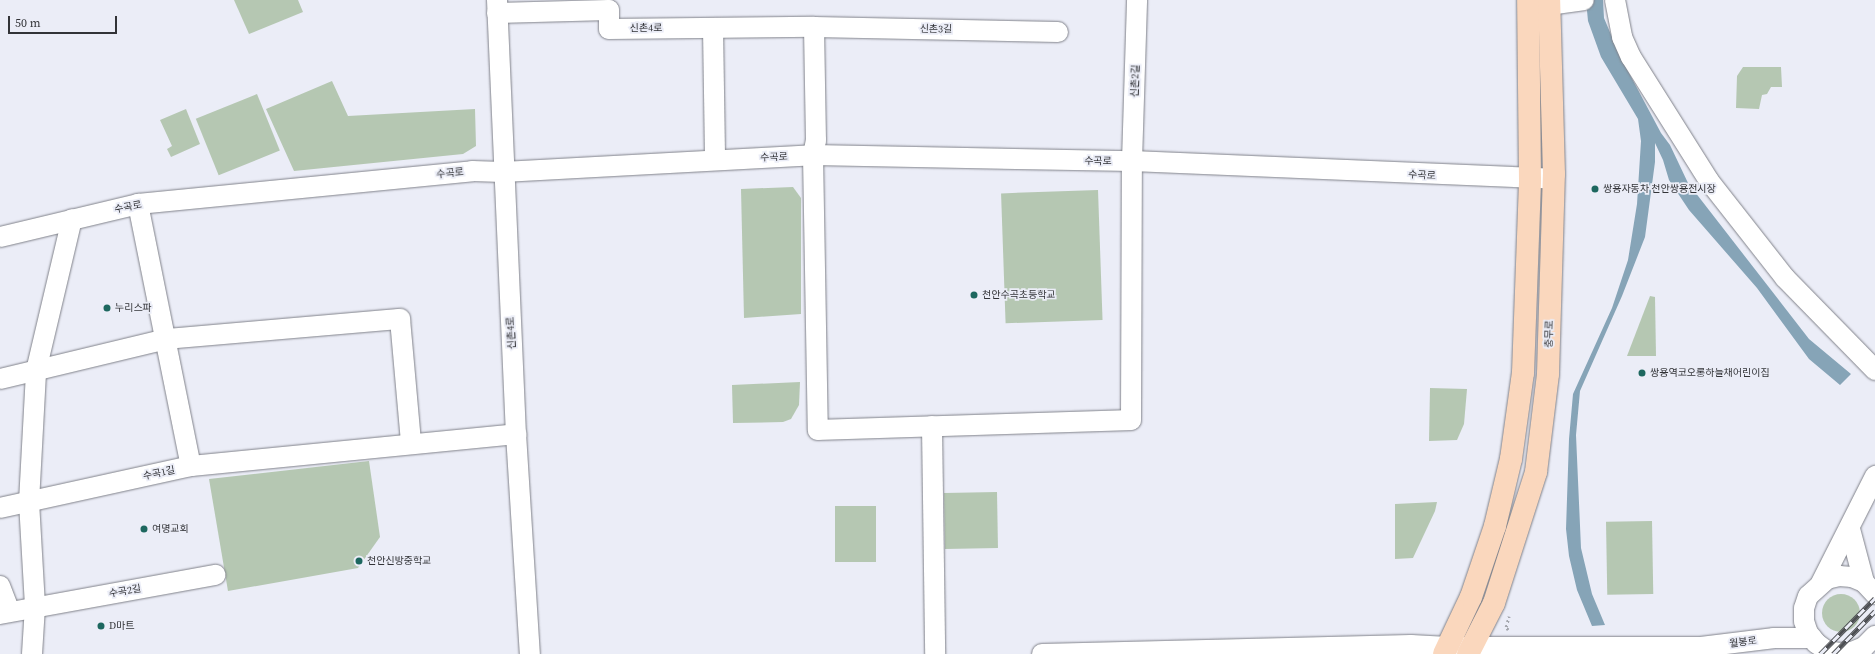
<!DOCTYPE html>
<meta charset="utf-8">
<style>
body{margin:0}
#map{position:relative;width:1875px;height:654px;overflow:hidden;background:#ebedf7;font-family:"Source Serif 4","Noto Sans KR",serif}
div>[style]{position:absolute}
.green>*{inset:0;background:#b5c7b2;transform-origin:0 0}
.round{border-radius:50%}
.water>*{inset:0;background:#86a4b7}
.path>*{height:2.5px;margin-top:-1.25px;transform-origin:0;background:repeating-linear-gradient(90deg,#a4a6ad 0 2px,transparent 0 5px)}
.roads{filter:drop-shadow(0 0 1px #80828a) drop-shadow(0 0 1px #80828a)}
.minor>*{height:20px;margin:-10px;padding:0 10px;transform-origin:10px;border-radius:10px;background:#fff}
.major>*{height:22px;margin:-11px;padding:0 11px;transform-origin:11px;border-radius:11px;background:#fad7bd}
.rail>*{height:4.5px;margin-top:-2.25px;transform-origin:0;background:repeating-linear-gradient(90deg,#ebedf7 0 9px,#4d4f53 0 18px);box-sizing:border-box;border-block:1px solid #4d4f53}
.dots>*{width:11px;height:11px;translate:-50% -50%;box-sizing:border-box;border:2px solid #ebedf7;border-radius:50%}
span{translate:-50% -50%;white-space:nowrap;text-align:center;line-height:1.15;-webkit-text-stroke:3.5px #ebedf7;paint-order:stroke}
.street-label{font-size:10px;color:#323337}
.poi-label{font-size:10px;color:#323337}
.left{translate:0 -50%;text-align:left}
.scale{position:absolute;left:8px;top:16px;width:109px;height:18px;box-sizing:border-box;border:2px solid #323337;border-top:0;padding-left:5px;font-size:12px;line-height:14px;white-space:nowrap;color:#323337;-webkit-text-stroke:3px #ebedf7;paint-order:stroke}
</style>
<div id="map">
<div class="green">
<i style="clip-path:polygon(234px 0,298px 0,303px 12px,249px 34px)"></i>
<i style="clip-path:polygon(1743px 67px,1781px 67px,1782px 87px,1771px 87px,1767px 94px,1762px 95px,1759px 109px,1736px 108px,1737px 76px)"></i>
<i style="clip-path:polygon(332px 81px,348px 116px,475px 109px,476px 146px,463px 154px,294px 171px,266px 109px)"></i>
<i style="left:257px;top:94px;width:61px;height:66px;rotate:68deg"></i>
<i style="clip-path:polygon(186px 109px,200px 144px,171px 157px,167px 149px,172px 146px,160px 120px)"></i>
<i style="clip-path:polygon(793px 187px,801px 198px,801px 314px,744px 318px,741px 189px)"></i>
<i style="left:1098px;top:190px;width:130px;height:97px;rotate:88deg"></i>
<i style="clip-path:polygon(1650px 296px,1655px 297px,1656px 356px,1627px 356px)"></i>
<i style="clip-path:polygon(800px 382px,799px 405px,791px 419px,783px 422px,733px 423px,732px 385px)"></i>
<i style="clip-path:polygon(1430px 388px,1467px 389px,1464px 424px,1457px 440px,1429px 441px)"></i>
<i style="clip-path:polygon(369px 461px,380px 537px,358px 568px,228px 591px,209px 479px)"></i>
<i style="left:997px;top:492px;width:56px;height:53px;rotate:89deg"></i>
<i style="clip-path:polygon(1437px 502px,1435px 511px,1413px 558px,1395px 559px,1395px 504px)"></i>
<i style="left:835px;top:506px;width:41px;height:56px"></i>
<i style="left:1652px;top:521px;width:73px;height:46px;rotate:89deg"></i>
<i class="round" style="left:1822px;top:594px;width:38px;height:38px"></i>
</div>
<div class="water">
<i style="clip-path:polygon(1586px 0,1603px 0,1604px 18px,1620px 56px,1661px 133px,1670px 145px,1688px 183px,1809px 339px,1851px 374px,1840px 385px,1809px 359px,1757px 288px,1689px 210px,1669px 180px,1663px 160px,1655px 143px,1655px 162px,1645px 237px,1622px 296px,1580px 391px,1576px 435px,1581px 548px,1592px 594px,1605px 625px,1592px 626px,1577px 590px,1569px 556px,1566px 529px,1569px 439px,1573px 394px,1612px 308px,1628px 260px,1637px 204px,1641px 141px,1638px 119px,1601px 57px,1588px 21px)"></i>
</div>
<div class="path">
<i style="left:1508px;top:630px;width:4px;rotate:-124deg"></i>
<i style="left:1506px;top:627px;width:11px;rotate:-75deg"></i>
</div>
<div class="roads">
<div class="minor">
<i style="left:497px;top:0;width:434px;rotate:87.5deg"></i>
<i style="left:516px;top:434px;width:220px;rotate:86.4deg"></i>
<i style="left:1615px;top:0;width:38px;rotate:79deg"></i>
<i style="left:1622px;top:37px;width:22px;rotate:66deg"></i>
<i style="left:1631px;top:57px;width:146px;rotate:57.8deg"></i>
<i style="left:1709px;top:181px;width:123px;rotate:51.9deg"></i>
<i style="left:1785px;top:278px;width:129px;rotate:45.6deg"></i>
<i style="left:1549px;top:5px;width:35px;rotate:-8deg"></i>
<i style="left:497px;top:13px;width:112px;rotate:-1.5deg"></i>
<i style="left:609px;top:10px;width:19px;rotate:90deg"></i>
<i style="left:609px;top:29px;width:205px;rotate:-0.6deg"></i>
<i style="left:814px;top:27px;width:244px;rotate:1.2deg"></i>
<i style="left:814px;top:27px;width:113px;rotate:89deg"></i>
<i style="left:816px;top:140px;width:15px;rotate:101deg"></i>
<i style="left:813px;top:155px;width:275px;rotate:89deg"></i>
<i style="left:818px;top:430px;width:313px;rotate:-1.8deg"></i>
<i style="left:1131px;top:420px;width:259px;rotate:-89.8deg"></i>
<i style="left:1132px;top:161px;width:161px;rotate:-88.2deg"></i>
<i style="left:713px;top:28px;width:131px;rotate:89.1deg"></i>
<i style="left:138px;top:204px;width:267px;rotate:78.6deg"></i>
<i style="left:0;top:237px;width:142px;rotate:-13.4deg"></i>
<i style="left:138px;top:204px;width:336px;rotate:-5.6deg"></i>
<i style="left:472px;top:171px;width:31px;rotate:2deg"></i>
<i style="left:503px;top:172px;width:310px;rotate:-3.1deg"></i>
<i style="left:813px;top:155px;width:319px;rotate:1.1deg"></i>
<i style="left:1132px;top:161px;width:421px;rotate:2.4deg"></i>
<i style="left:0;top:379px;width:171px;rotate:-13.5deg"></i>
<i style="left:166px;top:339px;width:235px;rotate:-4.9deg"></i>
<i style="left:400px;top:319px;width:124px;rotate:84.9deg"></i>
<i style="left:932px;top:426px;width:228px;rotate:89.2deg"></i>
<i style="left:0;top:508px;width:196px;rotate:-12.4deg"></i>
<i style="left:191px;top:466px;width:327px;rotate:-5.6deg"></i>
<i style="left:1850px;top:529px;width:55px;rotate:75.2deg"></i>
<i style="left:1821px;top:583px;width:120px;rotate:-63.2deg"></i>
<i style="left:0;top:586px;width:26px;rotate:69deg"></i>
<i style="left:1875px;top:594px;width:16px;rotate:-133deg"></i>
<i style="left:1864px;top:582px;width:13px;rotate:-157deg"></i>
<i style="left:1852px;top:577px;width:13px;rotate:-176deg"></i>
<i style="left:1839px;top:576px;width:12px;rotate:166deg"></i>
<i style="left:1827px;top:579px;width:25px;rotate:138deg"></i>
<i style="left:1808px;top:596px;width:13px;rotate:108deg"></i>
<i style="left:1804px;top:608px;width:13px;rotate:90deg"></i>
<i style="left:1804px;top:621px;width:13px;rotate:72deg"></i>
<i style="left:1808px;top:633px;width:13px;rotate:51deg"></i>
<i style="left:1816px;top:643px;width:14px;rotate:36deg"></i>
<i style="left:1827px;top:651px;width:12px;rotate:9deg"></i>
<i style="left:1839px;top:653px;width:13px;rotate:-4deg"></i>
<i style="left:1852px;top:652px;width:13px;rotate:-23deg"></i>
<i style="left:1864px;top:647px;width:16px;rotate:-45deg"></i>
<i style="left:0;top:614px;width:219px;rotate:-10.3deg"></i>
<i style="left:32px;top:654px;width:48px;rotate:-86.4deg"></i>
<i style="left:35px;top:606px;width:104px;rotate:-93.3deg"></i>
<i style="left:29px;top:502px;width:131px;rotate:-86.9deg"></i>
<i style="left:36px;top:371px;width:156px;rotate:-76.7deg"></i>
<i style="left:1042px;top:654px;width:369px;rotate:-1.4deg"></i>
<i style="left:1411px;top:645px;width:37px;rotate:3deg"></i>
<i style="left:1448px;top:647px;width:253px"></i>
<i style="left:1701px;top:647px;width:74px;rotate:-7deg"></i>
<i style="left:1774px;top:638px;width:38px"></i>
</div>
<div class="major">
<i style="left:1444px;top:654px;width:63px;rotate:-64.7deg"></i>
<i style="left:1471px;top:597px;width:75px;rotate:-71.3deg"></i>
<i style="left:1495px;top:526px;width:69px;rotate:-76.6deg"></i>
<i style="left:1511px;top:459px;width:87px;rotate:-82.1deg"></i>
<i style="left:1523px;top:373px;width:193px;rotate:-87.9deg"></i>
<i style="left:1530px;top:180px;width:180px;rotate:-90.6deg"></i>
<i style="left:1468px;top:654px;width:57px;rotate:-63deg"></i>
<i style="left:1494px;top:603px;width:138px;rotate:-72.2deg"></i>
<i style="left:1536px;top:472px;width:99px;rotate:-83deg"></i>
<i style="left:1548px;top:374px;width:200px;rotate:-88.3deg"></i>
<i style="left:1554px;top:174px;width:174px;rotate:-91.6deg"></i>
</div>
</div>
<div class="rail">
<i style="left:1820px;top:654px;width:78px;rotate:-45.5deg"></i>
<i style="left:1833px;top:654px;width:60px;rotate:-45.7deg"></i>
</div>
<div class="dots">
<i style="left:1595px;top:189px;background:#1d675f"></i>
<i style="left:974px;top:295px;background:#1d675f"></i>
<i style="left:107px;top:308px;background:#1d675f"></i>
<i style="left:1642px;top:373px;background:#1d675f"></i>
<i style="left:144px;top:529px;background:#1d675f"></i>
<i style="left:359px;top:561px;background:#1d675f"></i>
<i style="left:101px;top:626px;background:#1d675f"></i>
</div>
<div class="street-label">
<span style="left:646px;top:28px;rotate:-1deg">신촌4로</span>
<span style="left:936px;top:29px;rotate:1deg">신촌3길</span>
<span style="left:1135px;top:81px;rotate:-88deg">신촌2길</span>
<span style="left:774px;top:157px;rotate:-2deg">수곡로</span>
<span style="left:1098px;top:161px;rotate:1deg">수곡로</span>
<span style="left:450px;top:173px;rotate:-6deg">수곡로</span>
<span style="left:1422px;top:175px;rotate:3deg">수곡로</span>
<span style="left:128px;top:207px;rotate:-11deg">수곡로</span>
<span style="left:511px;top:333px;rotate:-93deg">신촌4로</span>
<span style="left:1549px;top:334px;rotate:-88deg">충무로</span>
<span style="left:159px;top:473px;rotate:-12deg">수곡1길</span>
<span style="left:125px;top:591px;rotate:-10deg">수곡2길</span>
<span style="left:1743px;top:642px;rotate:-7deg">월봉로</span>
</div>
<div class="poi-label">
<span class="left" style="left:1603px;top:189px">쌍용자동차 천안쌍용전시장</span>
<span class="left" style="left:982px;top:295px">천안수곡초등학교</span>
<span class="left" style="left:115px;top:308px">누리스파</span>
<span class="left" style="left:1650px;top:373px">쌍용역코오롱하늘채어린이집</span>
<span class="left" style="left:152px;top:529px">여명교회</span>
<span class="left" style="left:367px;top:561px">천안신방중학교</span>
<span class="left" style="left:109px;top:626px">D마트</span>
</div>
<div class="scale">50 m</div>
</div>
